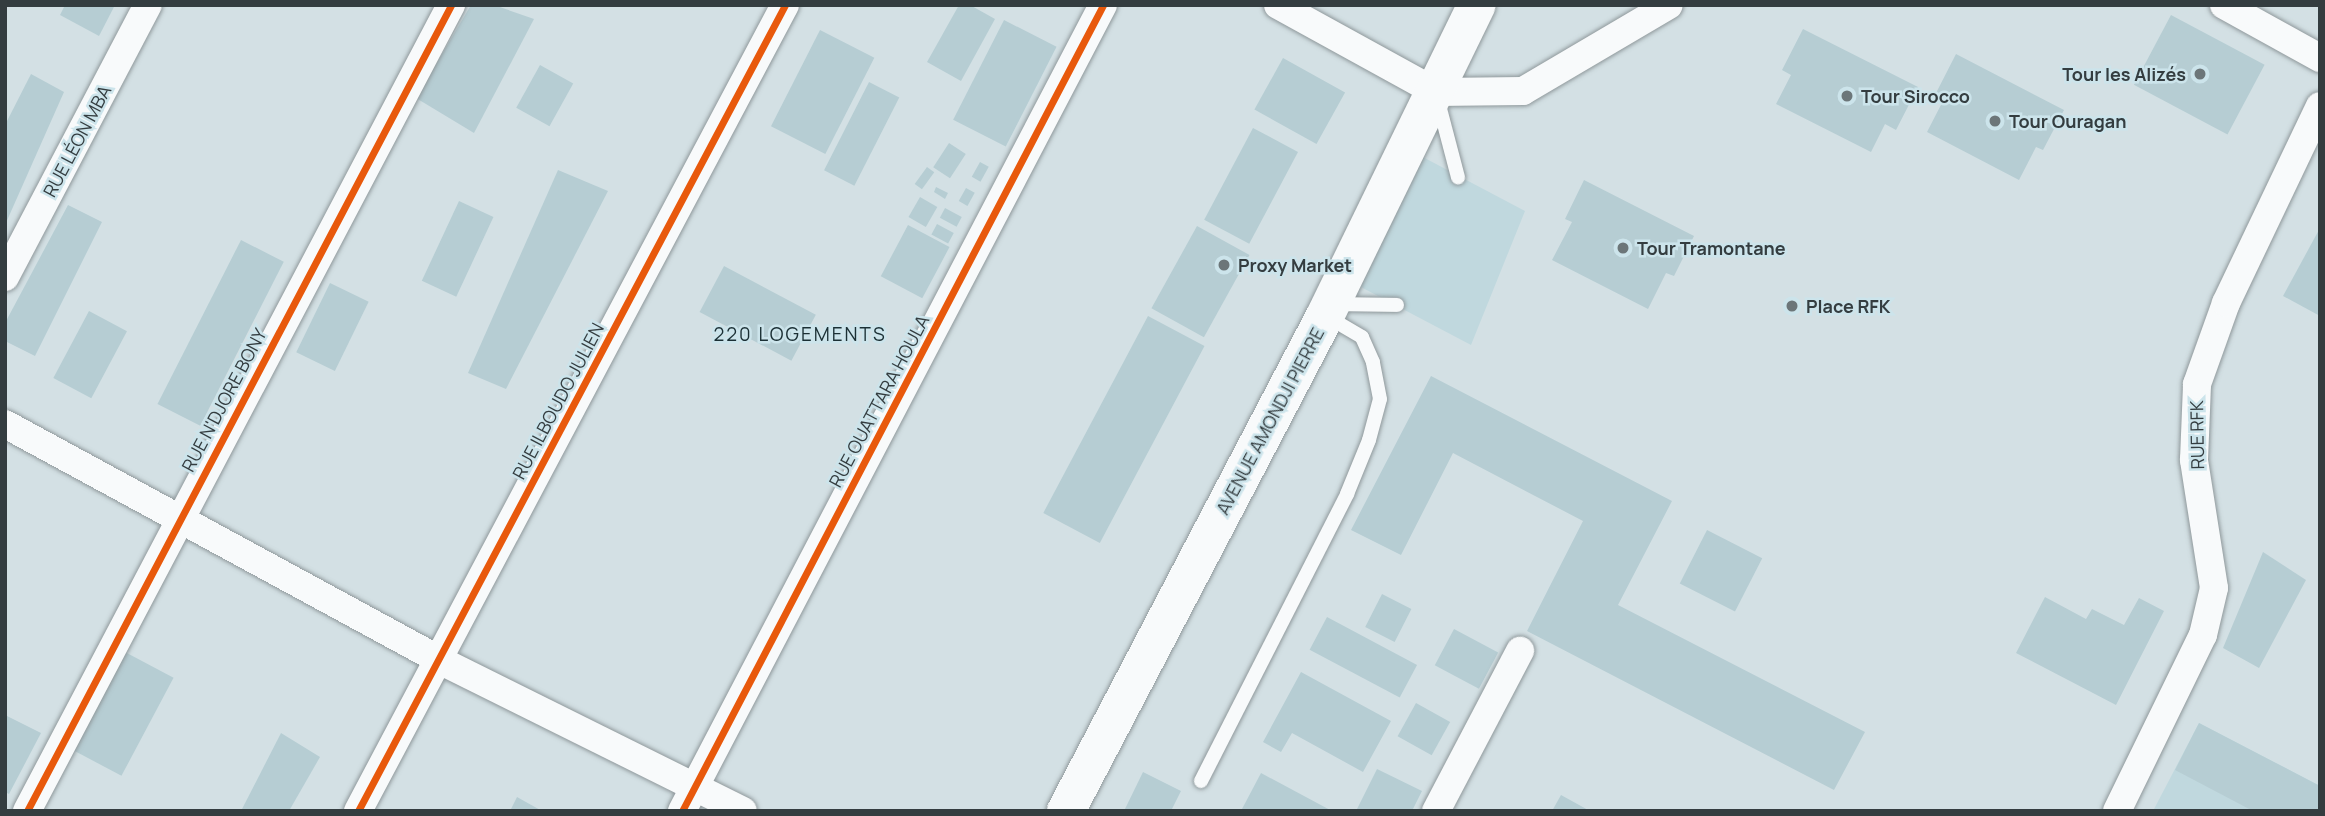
<!DOCTYPE html>
<meta charset="utf-8">
<style>
body{margin:0}
#map{position:relative;width:2325px;height:816px;overflow:hidden;background:#d3e0e4;font-family:Manrope,sans-serif}
div>[style]{position:absolute}
.built>*{inset:0;background:#c0d8de}
.building>*{inset:0;background:#b6cdd3;transform-origin:0 0}
.roads{filter:drop-shadow(0 0 2px #8f989b) drop-shadow(0 0 2px #8f989b)}
.lane>*{height:14px;margin:-7px;padding:0 7px;transform-origin:7px;border-radius:7px;background:#f8fafb}
.street>*{height:28px;margin:-14px;padding:0 14px;transform-origin:14px;border-radius:14px;background:#f8fafb}
.secondary>*{height:38px;margin:-19px;padding:0 19px;transform-origin:19px;border-radius:19px;background:#f8fafb}
.cycleway>*{height:7px;margin:-3.5px;padding:0 3.5px;transform-origin:3.5px;border-radius:3.5px;background:#e8590c}
.dots>*{width:19px;height:19px;translate:-50% -50%;box-sizing:border-box;border:4px solid #cce4eb;border-radius:50%}
span{translate:-50% -50%;white-space:nowrap;text-align:center;line-height:1.15;-webkit-text-stroke:5px #cce4eb;paint-order:stroke}
.poi-label{font-size:18px;color:#343d40;font-weight:700}
.right{translate:-100% -50%;text-align:right}
.left{translate:0 -50%;text-align:left}
.street-label{font-size:18px;color:#343d40}
.neighbourhood-label{font-size:19px;color:#1b2f34;letter-spacing:2px}
.frame{position:absolute;inset:0;border:7px solid #343d40;pointer-events:none}
</style>
<div id="map">
<div class="built">
<i style="clip-path:polygon(1419px 155px,1525px 211px,1471px 345px,1359px 286px)"></i>
<i style="clip-path:polygon(2199px 723px,2320px 786px,2320px 811px,2153px 811px)"></i>
</div>
<div class="building">
<i style="clip-path:polygon(65px 5px,115px 5px,99px 36px,60px 15px)"></i>
<i style="clip-path:polygon(471px 5px,494px 5px,534px 19px,474px 133px,416px 98px)"></i>
<i style="clip-path:polygon(959px 5px,970px 5px,995px 19px,961px 81px,927px 62px)"></i>
<i style="left:2171px;top:15px;width:106px;height:79px;rotate:28deg"></i>
<i style="left:1004px;top:20px;width:59px;height:112px;rotate:27deg"></i>
<i style="clip-path:polygon(1803px 29px,1918px 87px,1896px 130px,1885px 124px,1871px 152px,1776px 104px,1791px 75px,1782px 70px)"></i>
<i style="left:820px;top:30px;width:61px;height:108px;rotate:27deg"></i>
<i style="clip-path:polygon(1956px 54px,2064px 110px,2043px 150px,2036px 147px,2019px 180px,1927px 132px,1944px 99px,1935px 95px)"></i>
<i style="left:1283px;top:58px;width:71px;height:59px;rotate:29deg"></i>
<i style="left:540px;top:65px;width:38px;height:49px;rotate:29deg"></i>
<i style="clip-path:polygon(31px 74px,64px 92px,5px 225px,5px 125px)"></i>
<i style="left:869px;top:82px;width:34px;height:99px;rotate:27deg"></i>
<i style="left:1253px;top:128px;width:51px;height:104px;rotate:28deg"></i>
<i style="left:949px;top:143px;width:20px;height:29px;rotate:33deg"></i>
<i style="left:980px;top:162px;width:10px;height:17px;rotate:29deg"></i>
<i style="left:927px;top:167px;width:9px;height:21px;rotate:36deg"></i>
<i style="clip-path:polygon(558px 170px,608px 191px,506px 389px,468px 373px)"></i>
<i style="clip-path:polygon(1584px 180px,1694px 236px,1674px 276px,1666px 273px,1648px 309px,1552px 260px,1572px 222px,1565px 219px)"></i>
<i style="clip-path:polygon(936px 187px,948px 193px,945px 199px,934px 192px)"></i>
<i style="left:966px;top:188px;width:10px;height:15px;rotate:29deg"></i>
<i style="left:920px;top:197px;width:20px;height:23px;rotate:30deg"></i>
<i style="left:459px;top:201px;width:38px;height:88px;rotate:25deg"></i>
<i style="clip-path:polygon(68px 205px,102px 222px,35px 356px,5px 341px,5px 323px)"></i>
<i style="left:945px;top:208px;width:19px;height:11px;rotate:28deg"></i>
<i style="left:937px;top:224px;width:19px;height:12px;rotate:28deg"></i>
<i style="left:908px;top:225px;width:47px;height:58px;rotate:28deg"></i>
<i style="left:1197px;top:226px;width:60px;height:94px;rotate:29deg"></i>
<i style="clip-path:polygon(2320px 228px,2320px 316px,2283px 296px)"></i>
<i style="left:241px;top:240px;width:48px;height:184px;rotate:27deg"></i>
<i style="left:724px;top:266px;width:104px;height:52px;rotate:28deg"></i>
<i style="left:330px;top:283px;width:43px;height:77px;rotate:26deg"></i>
<i style="left:89px;top:311px;width:43px;height:76px;rotate:28deg"></i>
<i style="left:1148px;top:316px;width:64px;height:223px;rotate:28deg"></i>
<i style="clip-path:polygon(1431px 376px,1672px 501px,1618px 605px,1865px 732px,1834px 790px,1527px 631px,1583px 521px,1453px 453px,1401px 555px,1351px 530px)"></i>
<i style="left:1707px;top:530px;width:62px;height:60px;rotate:27deg"></i>
<i style="clip-path:polygon(2263px 552px,2306px 580px,2259px 668px,2223px 648px)"></i>
<i style="left:1382px;top:594px;width:33px;height:37px;rotate:27deg"></i>
<i style="clip-path:polygon(2045px 597px,2086px 619px,2092px 609px,2124px 625px,2139px 598px,2164px 611px,2116px 705px,2016px 653px)"></i>
<i style="left:1327px;top:617px;width:102px;height:37px;rotate:28deg"></i>
<i style="left:1454px;top:629px;width:50px;height:41px;rotate:28deg"></i>
<i style="left:125px;top:652px;width:55px;height:111px;rotate:28deg"></i>
<i style="clip-path:polygon(1301px 672px,1391px 721px,1363px 772px,1292px 733px,1281px 752px,1263px 742px)"></i>
<i style="left:1416px;top:703px;width:39px;height:38px;rotate:29deg"></i>
<i style="clip-path:polygon(5px 715px,41px 733px,9px 794px,5px 792px)"></i>
<i style="clip-path:polygon(2199px 723px,2320px 786px,2320px 811px,2253px 811px,2175px 770px)"></i>
<i style="clip-path:polygon(281px 733px,320px 757px,289px 811px,241px 811px)"></i>
<i style="clip-path:polygon(1377px 769px,1422px 791px,1412px 811px,1357px 809px)"></i>
<i style="clip-path:polygon(1143px 772px,1181px 791px,1171px 811px,1124px 811px)"></i>
<i style="clip-path:polygon(1261px 773px,1332px 811px,1242px 809px)"></i>
<i style="clip-path:polygon(1561px 795px,1590px 811px,1552px 811px)"></i>
<i style="clip-path:polygon(517px 797px,542px 811px,510px 811px)"></i>
</div>
<div class="roads">
<div class="lane">
<i style="left:1438px;top:101px;width:79px;rotate:75.3deg"></i>
<i style="left:1336px;top:304px;width:61px;rotate:0.9deg"></i>
<i style="left:1201px;top:781px;width:322px;rotate:-63deg"></i>
<i style="left:1347px;top:494px;width:58px;rotate:-67.8deg"></i>
<i style="left:1369px;top:440px;width:42px;rotate:-75deg"></i>
<i style="left:1380px;top:399px;width:38px;rotate:-101deg"></i>
<i style="left:1373px;top:362px;width:27px;rotate:-114deg"></i>
<i style="left:1362px;top:337px;width:42px;rotate:-149.7deg"></i>
</div>
<div class="street">
<i style="left:1278px;top:5px;width:180px;rotate:28.8deg"></i>
<i style="left:1436px;top:92px;width:87px;rotate:-0.7deg"></i>
<i style="left:1523px;top:91px;width:169px;rotate:-30.5deg"></i>
<i style="left:2224px;top:5px;width:110px;rotate:28.9deg"></i>
<i style="left:5px;top:277px;width:307px;rotate:-62.3deg"></i>
<i style="left:5px;top:424px;width:494px;rotate:28.5deg"></i>
<i style="left:439px;top:660px;width:339px;rotate:26.4deg"></i>
<i style="left:27px;top:811px;width:911px;rotate:-62.25deg"></i>
<i style="left:358px;top:811px;width:912px;rotate:-62.09deg"></i>
<i style="left:682px;top:811px;width:909px;rotate:-62.42deg"></i>
<i style="left:1436px;top:811px;width:181px;rotate:-62.3deg"></i>
<i style="left:2117px;top:811px;width:196px;rotate:-64deg"></i>
<i style="left:2203px;top:635px;width:48px;rotate:-76.8deg"></i>
<i style="left:2214px;top:588px;width:130px;rotate:-98.9deg"></i>
<i style="left:2194px;top:460px;width:76px;rotate:-87.7deg"></i>
<i style="left:2197px;top:384px;width:86px;rotate:-70.3deg"></i>
<i style="left:2226px;top:303px;width:218px;rotate:-64.5deg"></i>
</div>
<div class="secondary">
<i style="left:1066px;top:811px;width:559px;rotate:-62.38deg"></i>
<i style="left:1325px;top:316px;width:346px;rotate:-64deg"></i>
</div>
</div>
<div class="cycleway">
<i style="left:27px;top:811px;width:911px;rotate:-62.25deg"></i>
<i style="left:358px;top:811px;width:912px;rotate:-62.09deg"></i>
<i style="left:682px;top:811px;width:909px;rotate:-62.42deg"></i>
</div>
<div class="dots">
<i style="left:2200px;top:74px;background:#6c7679"></i>
<i style="left:1847px;top:96px;background:#6c7679"></i>
<i style="left:1995px;top:121px;background:#6c7679"></i>
<i style="left:1623px;top:248px;background:#6c7679"></i>
<i style="left:1224px;top:265px;background:#6c7679"></i>
<i style="left:1792px;top:306px;background:#6c7679"></i>
</div>
<div class="poi-label">
<span class="right" style="left:2186px;top:74px">Tour les Alizés</span>
<span class="left" style="left:1861px;top:96px">Tour Sirocco</span>
<span class="left" style="left:2009px;top:121px">Tour Ouragan</span>
<span class="left" style="left:1637px;top:248px">Tour Tramontane</span>
<span class="left" style="left:1238px;top:265px">Proxy Market</span>
<span class="left" style="left:1806px;top:306px">Place RFK</span>
</div>
<div class="street-label">
<span style="left:77px;top:141px;rotate:-62deg">RUE LÉON MBA</span>
<span style="left:224px;top:400px;rotate:-62deg">RUE N'DJORE BONY</span>
<span style="left:558px;top:401px;rotate:-62deg">RUE ILBOUDO JULIEN</span>
<span style="left:879px;top:401px;rotate:-62deg">RUE OUATTARA HOULA</span>
<span style="left:1270px;top:421px;rotate:-62deg">AVENUE AMONDJI PIERRE</span>
<span style="left:2197px;top:435px;rotate:-91deg">RUE RFK</span>
</div>
<div class="neighbourhood-label">
<span style="left:800px;top:335px">220 LOGEMENTS</span>
</div>
<div class="frame"></div>
</div>
